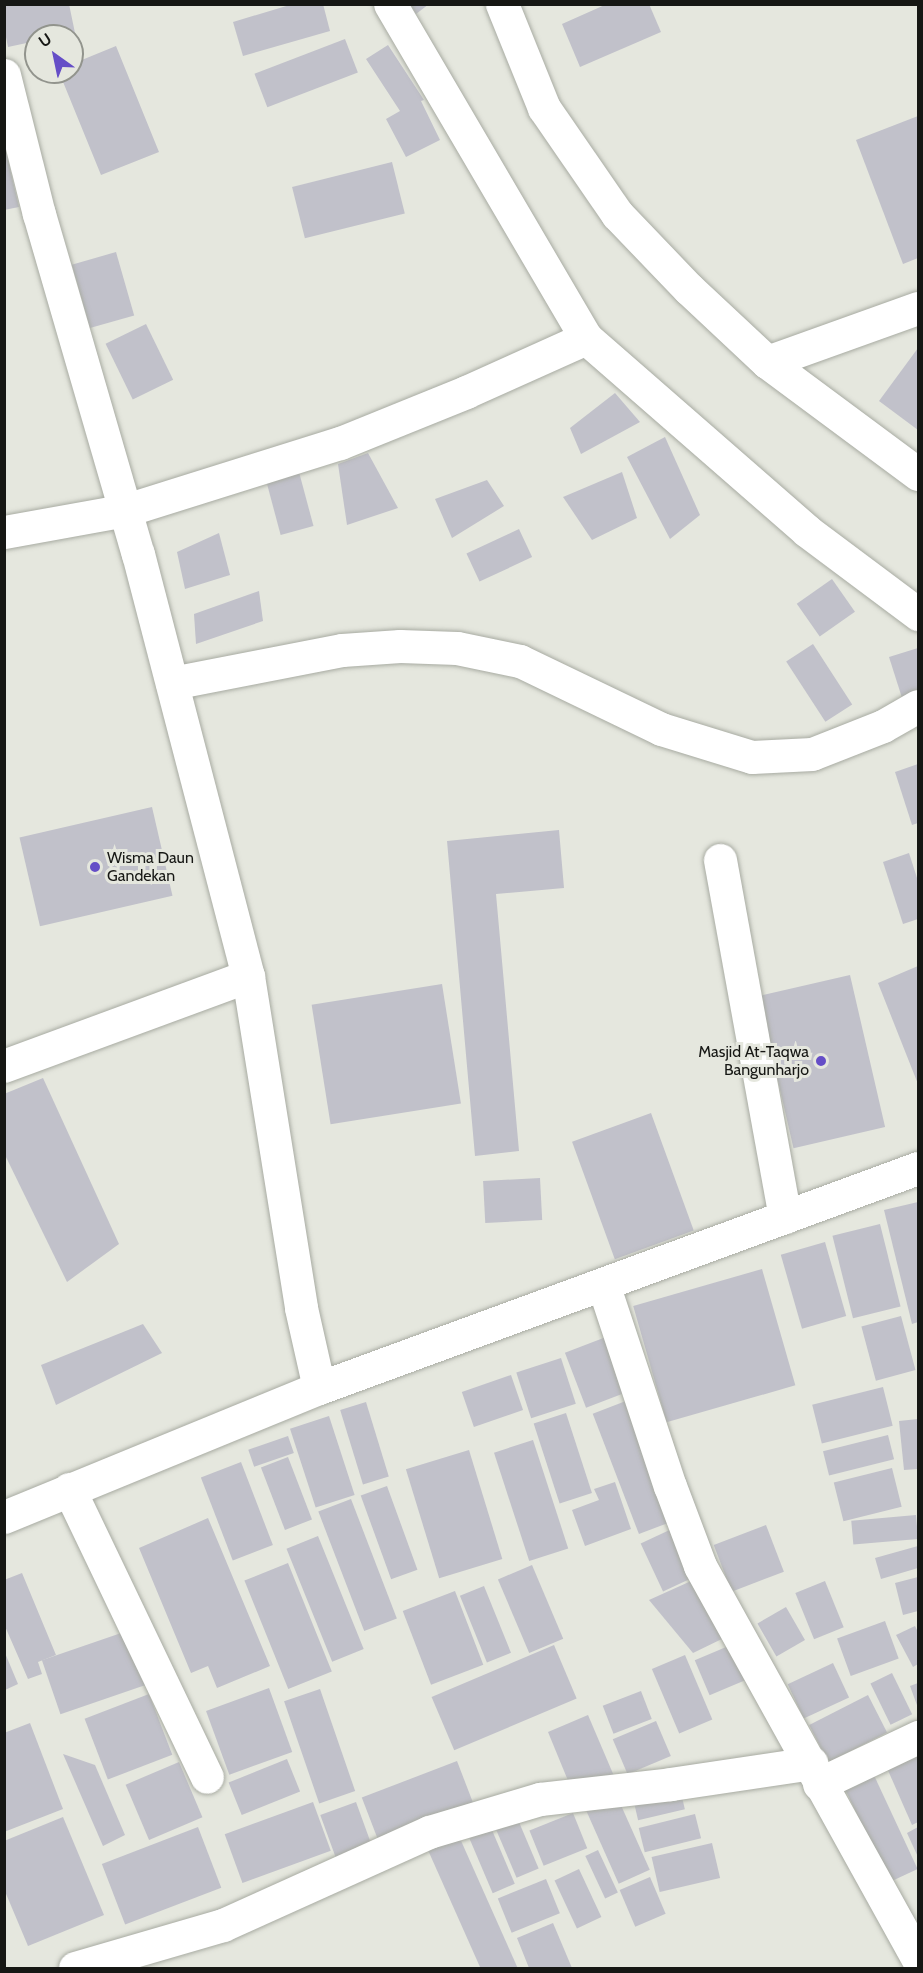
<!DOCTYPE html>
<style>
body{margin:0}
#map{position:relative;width:923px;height:1973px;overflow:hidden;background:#e5e7de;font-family:Cabin,sans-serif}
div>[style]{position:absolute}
.building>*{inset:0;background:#c1c1ca;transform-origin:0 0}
.roads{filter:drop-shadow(0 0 2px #a8aba2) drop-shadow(0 0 2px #a8aba2)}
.minor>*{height:33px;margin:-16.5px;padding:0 16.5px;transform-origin:16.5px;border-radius:16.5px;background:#fff}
.primary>*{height:33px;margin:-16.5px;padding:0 16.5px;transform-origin:16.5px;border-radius:16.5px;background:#fff}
.dots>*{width:16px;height:16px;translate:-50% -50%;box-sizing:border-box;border:3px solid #e5e7de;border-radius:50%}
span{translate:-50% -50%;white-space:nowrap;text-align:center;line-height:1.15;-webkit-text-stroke:6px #e5e7de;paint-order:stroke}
.poi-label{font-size:16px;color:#161714}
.left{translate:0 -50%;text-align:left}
.right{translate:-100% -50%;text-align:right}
.frame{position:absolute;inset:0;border:6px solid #161714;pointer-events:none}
.north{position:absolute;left:24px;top:24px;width:60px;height:60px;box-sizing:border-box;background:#e5e7de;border:2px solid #92948d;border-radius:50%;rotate:327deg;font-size:16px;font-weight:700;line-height:24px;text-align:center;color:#161714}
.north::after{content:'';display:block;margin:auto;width:21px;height:27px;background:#654ec7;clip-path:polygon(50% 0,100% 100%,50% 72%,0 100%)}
</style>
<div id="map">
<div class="building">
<i style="clip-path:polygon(4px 4px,69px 4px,75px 33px,36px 36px,36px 41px,8px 47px,4px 27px)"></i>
<i style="clip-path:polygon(293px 4px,323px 4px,330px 31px,243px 56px,233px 22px)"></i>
<i style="clip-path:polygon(410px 4px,429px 4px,416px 14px)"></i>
<i style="clip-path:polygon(607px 4px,649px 4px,661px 32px,580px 67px,562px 24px)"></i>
<i style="left:345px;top:39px;width:36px;height:97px;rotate:69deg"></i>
<i style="clip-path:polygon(388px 45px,424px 100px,421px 101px,440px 140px,406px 157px,386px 119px,400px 111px,366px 59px)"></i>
<i style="clip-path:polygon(116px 46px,159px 152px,101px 175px,59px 72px,72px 72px,72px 64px)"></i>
<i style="clip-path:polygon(918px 116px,918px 258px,903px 264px,856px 140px)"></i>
<i style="clip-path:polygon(4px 143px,19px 207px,4px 210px)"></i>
<i style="left:392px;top:162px;width:53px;height:103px;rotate:76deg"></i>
<i style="left:116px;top:252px;width:66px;height:46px;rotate:74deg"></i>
<i style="left:146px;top:324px;width:62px;height:45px;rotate:64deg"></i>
<i style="clip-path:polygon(918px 348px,918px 430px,879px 401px)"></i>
<i style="clip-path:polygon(615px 393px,640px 422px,581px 454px,570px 428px)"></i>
<i style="clip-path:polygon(665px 437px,700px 515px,670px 539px,627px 457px)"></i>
<i style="clip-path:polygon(368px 453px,398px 508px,347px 525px,338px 464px)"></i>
<i style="left:299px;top:472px;width:56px;height:34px;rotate:75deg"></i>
<i style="clip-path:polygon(622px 472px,637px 518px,592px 540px,563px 497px)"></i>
<i style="clip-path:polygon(487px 480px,504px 506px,452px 538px,435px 499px)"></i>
<i style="left:519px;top:529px;width:31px;height:58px;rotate:65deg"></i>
<i style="clip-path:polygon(219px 533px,230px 575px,185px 589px,177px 552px)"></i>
<i style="left:832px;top:579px;width:40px;height:43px;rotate:55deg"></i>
<i style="clip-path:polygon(259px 591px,263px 621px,196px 644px,194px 614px)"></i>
<i style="left:813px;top:644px;width:72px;height:32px;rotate:57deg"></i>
<i style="clip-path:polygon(918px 648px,918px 696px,903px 701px,889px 657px)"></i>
<i style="clip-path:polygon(918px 764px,918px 823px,912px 825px,895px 772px)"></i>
<i style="left:152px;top:807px;width:91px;height:136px;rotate:77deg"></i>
<i style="clip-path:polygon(559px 830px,564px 888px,496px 894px,519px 1151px,475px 1156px,447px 841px)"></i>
<i style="clip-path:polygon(909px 853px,918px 881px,918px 919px,903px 924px,883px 862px)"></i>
<i style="clip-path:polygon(918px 966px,918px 1084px,878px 983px)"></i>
<i style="left:850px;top:975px;width:156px;height:94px;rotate:77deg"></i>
<i style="left:442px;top:984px;width:121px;height:132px;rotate:81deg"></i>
<i style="clip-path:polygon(43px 1078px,119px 1244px,67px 1282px,4px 1153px,4px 1094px)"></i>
<i style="left:651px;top:1113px;width:125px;height:84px;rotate:70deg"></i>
<i style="left:540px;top:1178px;width:42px;height:57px;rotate:87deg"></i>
<i style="clip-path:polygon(918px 1202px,918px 1322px,912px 1324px,884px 1210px)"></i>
<i style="left:880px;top:1224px;width:85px;height:49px;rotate:76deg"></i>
<i style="left:825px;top:1242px;width:77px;height:46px;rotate:74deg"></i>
<i style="left:762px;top:1269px;width:121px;height:134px;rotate:74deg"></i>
<i style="left:901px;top:1316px;width:56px;height:41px;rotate:75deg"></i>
<i style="clip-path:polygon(143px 1324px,162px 1353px,56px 1405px,41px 1365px)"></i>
<i style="left:606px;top:1337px;width:59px;height:44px;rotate:69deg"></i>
<i style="left:561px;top:1358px;width:48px;height:47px;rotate:72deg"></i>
<i style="left:511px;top:1375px;width:37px;height:52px;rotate:71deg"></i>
<i style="left:883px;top:1387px;width:40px;height:73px;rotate:76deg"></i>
<i style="left:631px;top:1399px;width:129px;height:41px;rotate:69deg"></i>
<i style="left:366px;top:1402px;width:78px;height:27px;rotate:73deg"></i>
<i style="left:566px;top:1413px;width:84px;height:34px;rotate:72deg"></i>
<i style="left:329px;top:1416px;width:83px;height:41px;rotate:72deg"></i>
<i style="clip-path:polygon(918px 1419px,918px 1469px,904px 1470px,899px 1421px)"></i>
<i style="left:888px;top:1435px;width:25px;height:67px;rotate:76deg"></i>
<i style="left:288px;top:1436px;width:18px;height:42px;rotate:71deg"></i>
<i style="left:533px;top:1440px;width:114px;height:41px;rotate:72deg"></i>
<i style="left:469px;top:1450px;width:114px;height:66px;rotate:73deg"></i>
<i style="left:288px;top:1457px;width:67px;height:29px;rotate:69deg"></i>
<i style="left:241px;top:1462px;width:89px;height:43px;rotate:69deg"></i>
<i style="left:892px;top:1468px;width:40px;height:60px;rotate:76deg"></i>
<i style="clip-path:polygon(615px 1482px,631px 1529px,585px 1546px,572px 1510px,599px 1500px,594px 1489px)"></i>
<i style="left:387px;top:1486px;width:89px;height:28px;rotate:70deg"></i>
<i style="left:351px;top:1499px;width:128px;height:35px;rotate:69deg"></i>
<i style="left:916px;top:1515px;width:24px;height:65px;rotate:85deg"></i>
<i style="clip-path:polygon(208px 1518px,270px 1666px,217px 1688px,208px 1666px,191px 1673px,139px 1548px)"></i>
<i style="left:766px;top:1525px;width:50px;height:56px;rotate:69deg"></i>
<i style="left:676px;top:1527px;width:53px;height:39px;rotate:65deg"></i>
<i style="left:318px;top:1536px;width:122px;height:34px;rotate:68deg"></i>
<i style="clip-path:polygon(918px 1546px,918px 1568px,881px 1579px,875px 1558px)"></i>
<i style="left:288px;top:1563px;width:117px;height:47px;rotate:68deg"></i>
<i style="left:532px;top:1565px;width:80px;height:37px;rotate:67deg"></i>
<i style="clip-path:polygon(22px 1573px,56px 1655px,38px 1662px,42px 1674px,28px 1679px,4px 1624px,4px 1580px)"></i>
<i style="clip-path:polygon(700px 1577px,728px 1636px,693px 1653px,649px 1600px)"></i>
<i style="clip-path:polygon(918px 1577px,918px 1611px,903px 1615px,895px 1583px)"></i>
<i style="left:825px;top:1581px;width:50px;height:32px;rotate:68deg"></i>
<i style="left:484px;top:1586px;width:72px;height:26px;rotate:68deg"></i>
<i style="left:455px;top:1591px;width:79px;height:56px;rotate:69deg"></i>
<i style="left:786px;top:1607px;width:38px;height:33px;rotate:60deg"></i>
<i style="left:885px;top:1621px;width:40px;height:51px;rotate:70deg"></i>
<i style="clip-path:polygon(915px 1626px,918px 1632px,918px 1664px,913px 1667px,896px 1635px)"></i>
<i style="left:127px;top:1631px;width:57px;height:90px;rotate:71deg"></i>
<i style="left:738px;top:1642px;width:38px;height:47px;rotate:67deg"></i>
<i style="left:554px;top:1645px;width:58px;height:133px;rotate:67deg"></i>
<i style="clip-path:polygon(5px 1653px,18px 1684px,5px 1690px)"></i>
<i style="left:685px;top:1655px;width:70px;height:36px;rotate:67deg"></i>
<i style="left:833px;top:1663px;width:38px;height:50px;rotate:65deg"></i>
<i style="left:892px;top:1673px;width:46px;height:24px;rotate:64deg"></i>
<i style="clip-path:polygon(918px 1683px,918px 1708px,910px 1686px)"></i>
<i style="left:269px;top:1688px;width:68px;height:67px;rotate:70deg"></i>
<i style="left:320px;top:1689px;width:108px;height:38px;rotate:71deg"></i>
<i style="left:641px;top:1691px;width:30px;height:41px;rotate:69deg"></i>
<i style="left:149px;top:1694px;width:65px;height:69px;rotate:69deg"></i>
<i style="left:868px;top:1695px;width:42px;height:66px;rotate:63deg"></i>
<i style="clip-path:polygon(588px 1715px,614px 1776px,569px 1783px,548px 1732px)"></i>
<i style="left:656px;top:1721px;width:38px;height:47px;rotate:67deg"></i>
<i style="clip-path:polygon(30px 1723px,63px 1809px,4px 1832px,4px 1733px)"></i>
<i style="clip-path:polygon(912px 1746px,918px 1760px,918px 1822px,912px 1825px,883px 1759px)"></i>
<i style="clip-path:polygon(63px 1754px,95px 1765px,125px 1835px,103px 1846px)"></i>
<i style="left:287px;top:1759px;width:35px;height:63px;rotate:68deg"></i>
<i style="left:457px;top:1761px;width:48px;height:102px;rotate:69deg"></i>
<i style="left:179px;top:1762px;width:60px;height:58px;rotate:67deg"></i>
<i style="left:872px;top:1771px;width:108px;height:32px;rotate:65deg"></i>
<i style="left:679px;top:1784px;width:26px;height:48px;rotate:77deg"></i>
<i style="left:616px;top:1794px;width:83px;height:34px;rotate:66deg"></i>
<i style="left:313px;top:1802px;width:52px;height:94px;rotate:70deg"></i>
<i style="left:356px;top:1802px;width:47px;height:38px;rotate:70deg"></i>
<i style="left:573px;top:1813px;width:38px;height:47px;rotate:68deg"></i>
<i style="left:695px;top:1814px;width:25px;height:58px;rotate:76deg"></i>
<i style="left:516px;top:1815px;width:58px;height:24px;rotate:67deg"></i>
<i style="clip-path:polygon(63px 1817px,104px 1915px,28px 1946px,4px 1889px,4px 1841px)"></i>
<i style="left:489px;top:1823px;width:66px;height:24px;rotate:67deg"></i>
<i style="left:198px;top:1827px;width:65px;height:103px;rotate:69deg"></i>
<i style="clip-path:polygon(918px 1827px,918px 1857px,907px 1833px)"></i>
<i style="left:458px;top:1834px;width:147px;height:34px;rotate:66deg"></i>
<i style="left:712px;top:1843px;width:36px;height:62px;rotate:77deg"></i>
<i style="left:598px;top:1850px;width:47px;height:14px;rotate:65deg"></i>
<i style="left:579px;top:1869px;width:53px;height:27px;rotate:65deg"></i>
<i style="left:650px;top:1877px;width:40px;height:33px;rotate:67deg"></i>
<i style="left:546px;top:1879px;width:37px;height:52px;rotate:68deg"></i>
<i style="clip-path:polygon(553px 1923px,572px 1968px,529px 1968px,517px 1938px)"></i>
</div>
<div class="roads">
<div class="minor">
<i style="left:502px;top:4px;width:112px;rotate:68deg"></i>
<i style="left:544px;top:108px;width:129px;rotate:55.4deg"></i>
<i style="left:617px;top:214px;width:104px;rotate:46.2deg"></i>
<i style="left:689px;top:289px;width:107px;rotate:43.1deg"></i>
<i style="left:767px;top:362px;width:188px;rotate:36.6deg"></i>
<i style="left:4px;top:75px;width:143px;rotate:75.9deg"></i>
<i style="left:39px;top:214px;width:354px;rotate:73.8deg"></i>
<i style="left:138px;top:554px;width:436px;rotate:75.4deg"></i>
<i style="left:248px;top:976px;width:260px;rotate:159.8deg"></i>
<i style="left:586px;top:338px;width:293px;rotate:41.1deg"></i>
<i style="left:807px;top:531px;width:139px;rotate:36.8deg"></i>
<i style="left:767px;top:362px;width:160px;rotate:-19.7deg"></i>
<i style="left:4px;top:532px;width:124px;rotate:-10.2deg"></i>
<i style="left:126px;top:510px;width:224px;rotate:-17.4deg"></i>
<i style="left:340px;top:443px;width:136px;rotate:-22deg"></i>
<i style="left:466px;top:392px;width:132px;rotate:-24.2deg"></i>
<i style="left:586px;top:338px;width:387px;rotate:-120.4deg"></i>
<i style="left:172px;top:683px;width:173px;rotate:-11deg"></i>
<i style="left:342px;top:650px;width:58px;rotate:-3.9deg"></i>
<i style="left:400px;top:646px;width:57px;rotate:2deg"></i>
<i style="left:457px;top:648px;width:64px;rotate:11.7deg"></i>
<i style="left:520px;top:661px;width:157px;rotate:25.7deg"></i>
<i style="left:661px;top:729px;width:95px;rotate:17.1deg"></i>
<i style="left:752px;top:757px;width:60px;rotate:-2.9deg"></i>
<i style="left:812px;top:754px;width:76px;rotate:-21.5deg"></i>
<i style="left:883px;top:726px;width:40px;rotate:-29.7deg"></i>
<i style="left:720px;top:860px;width:363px;rotate:79.7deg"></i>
<i style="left:248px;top:976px;width:336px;rotate:80.9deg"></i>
<i style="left:301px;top:1308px;width:82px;rotate:77.3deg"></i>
<i style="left:603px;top:1284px;width:213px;rotate:71.7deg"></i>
<i style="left:670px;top:1486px;width:85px;rotate:69.4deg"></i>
<i style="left:700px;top:1566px;width:449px;rotate:61deg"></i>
<i style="left:69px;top:1489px;width:319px;rotate:64.4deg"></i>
<i style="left:819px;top:1784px;width:110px;rotate:-25.4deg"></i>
<i style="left:75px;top:1968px;width:154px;rotate:-16.2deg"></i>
<i style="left:223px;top:1925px;width:226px;rotate:-24.3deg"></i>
<i style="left:429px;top:1832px;width:116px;rotate:-16.6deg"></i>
<i style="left:540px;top:1799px;width:132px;rotate:-6.5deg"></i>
<i style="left:671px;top:1784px;width:142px;rotate:-8.5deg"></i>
</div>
<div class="primary">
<i style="left:4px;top:1517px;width:340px;rotate:-22.3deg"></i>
<i style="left:319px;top:1388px;width:638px;rotate:-20.17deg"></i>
</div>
</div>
<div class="dots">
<i style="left:95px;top:867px;background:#654ec7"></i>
<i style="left:821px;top:1061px;background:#654ec7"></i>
</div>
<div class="poi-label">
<span class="left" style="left:107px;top:867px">Wisma Daun<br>Gandekan</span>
<span class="right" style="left:809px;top:1061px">Masjid At-Taqwa<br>Bangunharjo</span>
</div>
<div class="frame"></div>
<div class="north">U</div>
</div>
